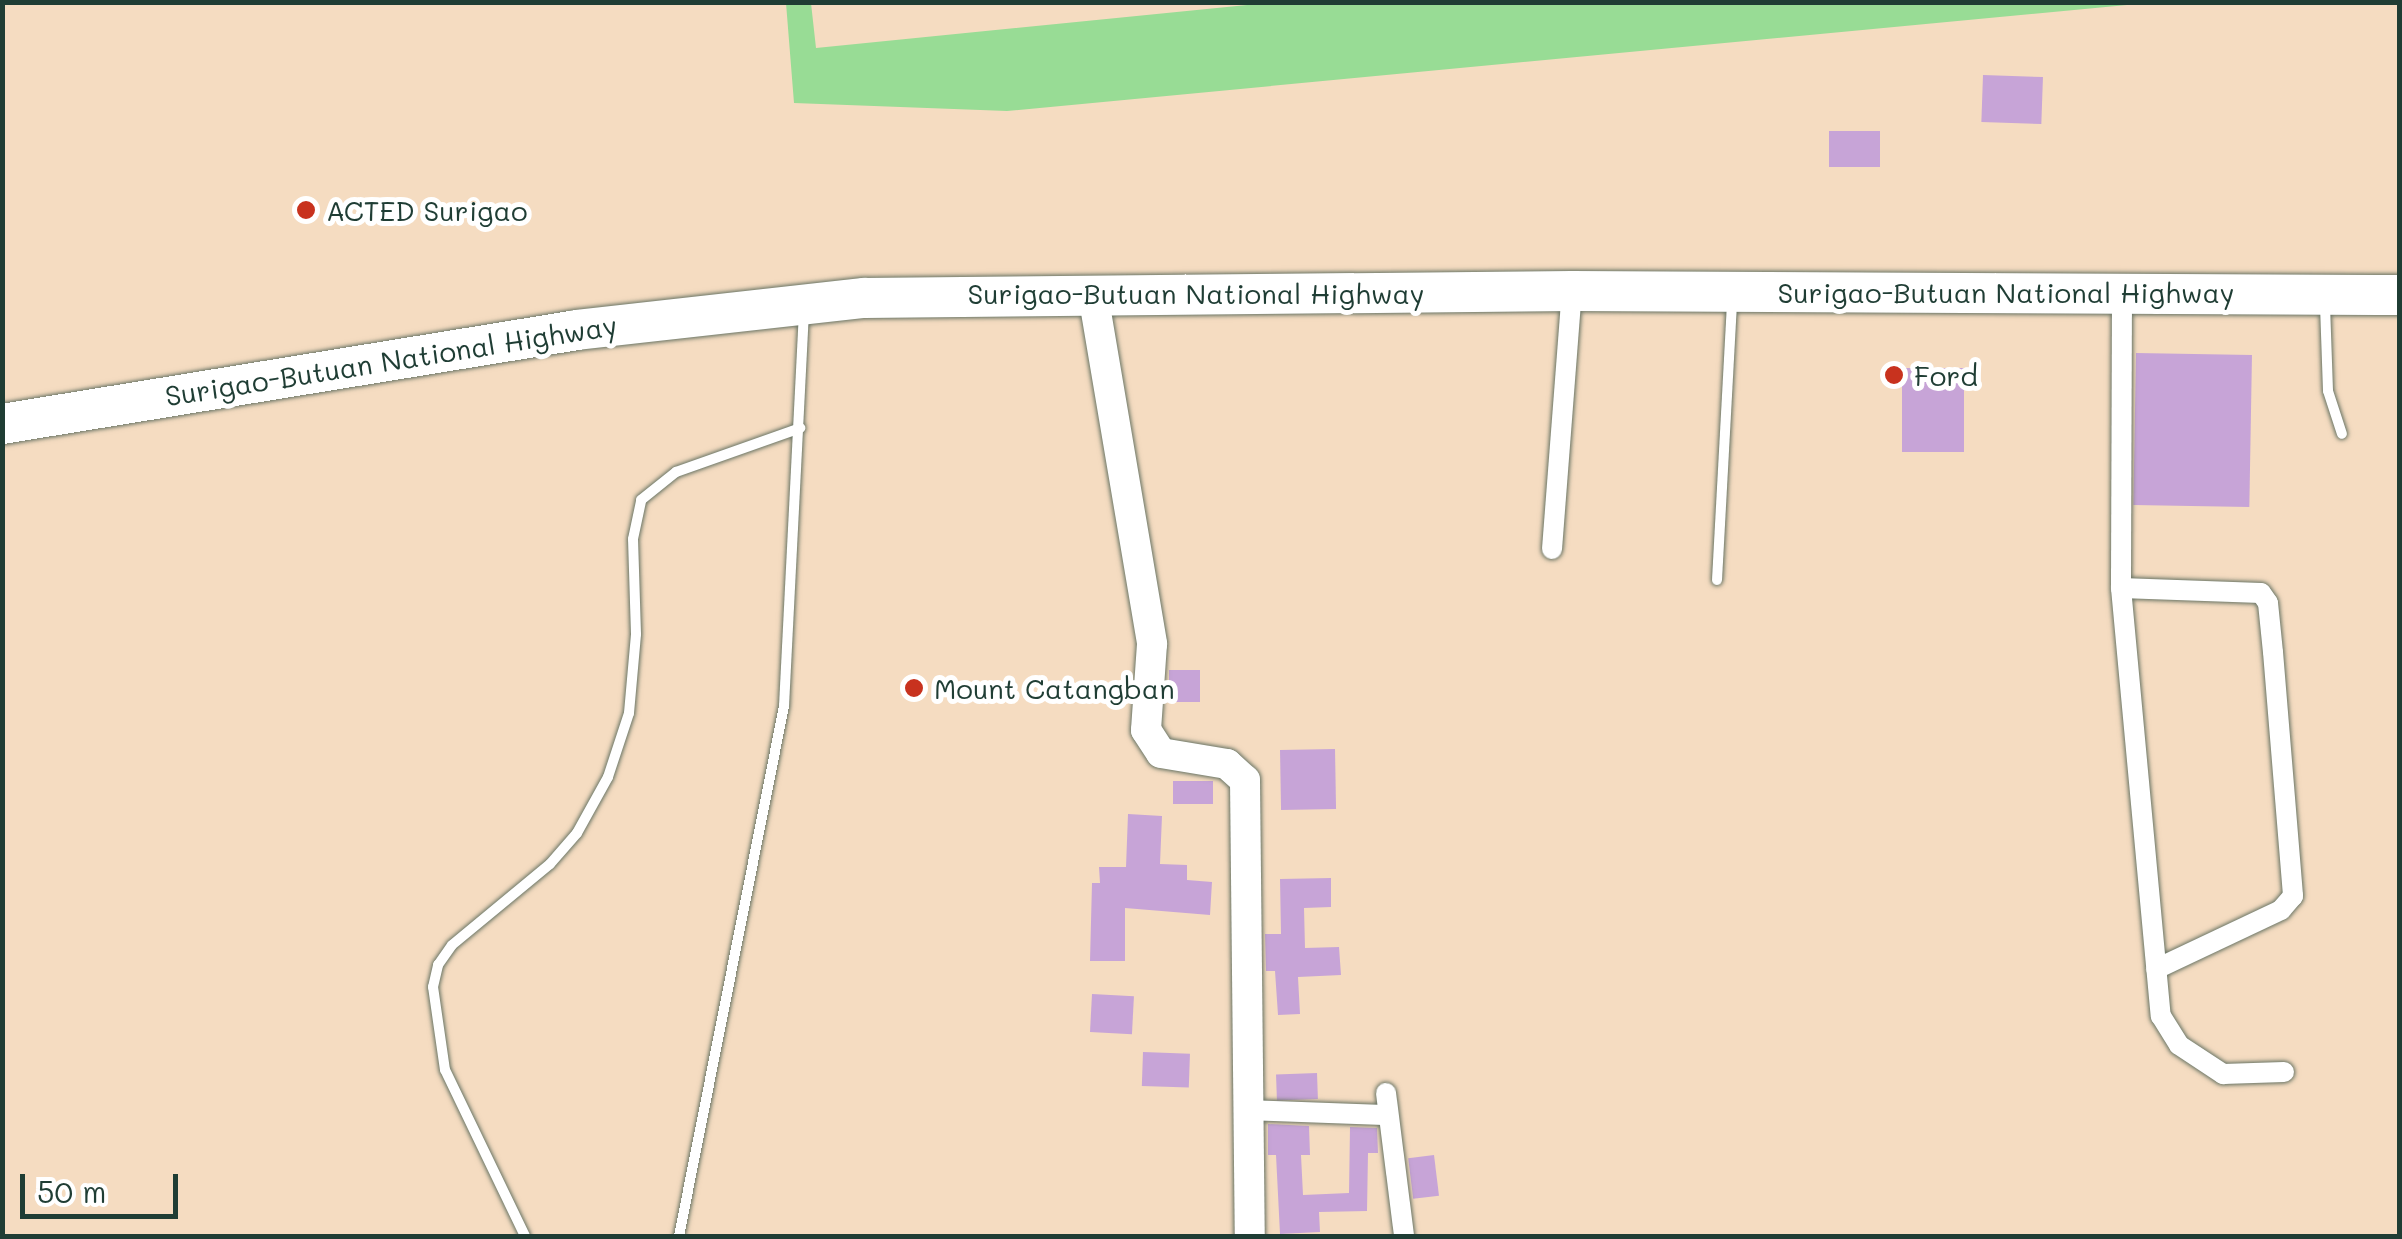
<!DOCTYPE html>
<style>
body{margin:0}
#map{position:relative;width:2402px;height:1239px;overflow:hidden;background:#f5dcc1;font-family:Mali,sans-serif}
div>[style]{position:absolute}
.green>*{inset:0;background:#98dc95}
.building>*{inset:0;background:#c7a4d7;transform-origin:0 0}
.roads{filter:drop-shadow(0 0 2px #6a7565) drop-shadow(0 0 2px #6a7565)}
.lane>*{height:10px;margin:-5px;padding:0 5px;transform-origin:5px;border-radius:5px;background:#fff}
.street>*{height:20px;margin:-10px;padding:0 10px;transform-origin:10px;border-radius:10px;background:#fff}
.secondary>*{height:30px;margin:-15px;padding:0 15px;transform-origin:15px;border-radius:15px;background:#fff}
.highway>*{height:40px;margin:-20px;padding:0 20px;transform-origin:20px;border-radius:20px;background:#fff}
.dots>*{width:28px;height:28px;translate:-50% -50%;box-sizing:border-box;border:5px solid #fff;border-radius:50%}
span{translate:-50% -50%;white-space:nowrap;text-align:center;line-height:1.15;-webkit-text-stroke:10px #fff;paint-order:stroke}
.poi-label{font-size:28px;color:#1f3d34}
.left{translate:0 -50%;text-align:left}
.street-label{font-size:28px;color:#1f3d34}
.frame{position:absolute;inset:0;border:5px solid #1f3d34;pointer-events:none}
.scale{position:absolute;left:20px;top:1174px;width:158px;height:45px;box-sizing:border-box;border:5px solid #1f3d34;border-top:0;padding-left:12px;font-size:30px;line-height:35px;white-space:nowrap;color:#1f3d34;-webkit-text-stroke:8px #fff;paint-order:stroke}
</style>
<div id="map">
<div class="green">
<i style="clip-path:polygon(1267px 3px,1267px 2px,2148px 3px,1007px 111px,794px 103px,786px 3px,811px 3px,816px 48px)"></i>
</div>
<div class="building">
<i style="left:1983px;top:75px;width:60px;height:47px;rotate:2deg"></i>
<i style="left:1829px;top:131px;width:51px;height:36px"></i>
<i style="left:2136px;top:353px;width:116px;height:152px;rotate:1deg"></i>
<i style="left:1902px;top:368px;width:62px;height:84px"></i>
<i style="left:1169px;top:670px;width:31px;height:32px"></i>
<i style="left:1335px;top:749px;width:60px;height:55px;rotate:89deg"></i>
<i style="left:1173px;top:781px;width:40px;height:23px"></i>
<i style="clip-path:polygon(1128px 814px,1162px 816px,1160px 864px,1187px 865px,1187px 880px,1212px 882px,1210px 915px,1125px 908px,1125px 961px,1090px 961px,1092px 883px,1100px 883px,1099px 867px,1126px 867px)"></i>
<i style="clip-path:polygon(1331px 878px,1331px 907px,1304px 908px,1305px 948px,1339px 947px,1341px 975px,1298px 977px,1300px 1014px,1278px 1015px,1275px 971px,1266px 971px,1265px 934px,1281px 934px,1280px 879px)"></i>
<i style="left:1092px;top:994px;width:42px;height:38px;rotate:3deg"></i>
<i style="left:1143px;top:1052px;width:47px;height:34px;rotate:2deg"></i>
<i style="left:1317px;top:1073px;width:26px;height:41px;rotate:88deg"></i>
<i style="clip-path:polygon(1268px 1124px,1309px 1126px,1310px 1155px,1301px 1155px,1303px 1195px,1349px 1193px,1350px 1127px,1377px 1128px,1378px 1153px,1368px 1153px,1367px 1211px,1319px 1212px,1320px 1232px,1280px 1234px,1276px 1155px,1268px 1155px)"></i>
<i style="left:1434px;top:1155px;width:41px;height:26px;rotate:83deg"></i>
</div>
<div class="roads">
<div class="lane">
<i style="left:2325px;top:305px;width:86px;rotate:88deg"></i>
<i style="left:2328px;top:391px;width:45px;rotate:72deg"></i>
<i style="left:1717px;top:580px;width:278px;rotate:-86.9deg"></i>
<i style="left:525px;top:1236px;width:184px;rotate:-115.7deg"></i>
<i style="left:445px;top:1070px;width:84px;rotate:-98.2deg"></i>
<i style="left:433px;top:987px;width:23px;rotate:-77deg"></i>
<i style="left:438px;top:965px;width:24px;rotate:-55deg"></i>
<i style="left:452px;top:945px;width:127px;rotate:-39.6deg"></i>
<i style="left:550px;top:864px;width:41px;rotate:-48.9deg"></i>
<i style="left:577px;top:833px;width:64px;rotate:-61deg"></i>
<i style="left:608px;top:777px;width:67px;rotate:-71.8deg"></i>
<i style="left:629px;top:713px;width:79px;rotate:-84.9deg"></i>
<i style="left:636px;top:634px;width:95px;rotate:-91.8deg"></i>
<i style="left:633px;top:539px;width:40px;rotate:-78deg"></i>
<i style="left:641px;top:500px;width:45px;rotate:-38.7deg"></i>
<i style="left:676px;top:472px;width:132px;rotate:-19.5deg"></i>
<i style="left:679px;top:1236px;width:540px;rotate:-78.79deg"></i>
<i style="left:784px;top:706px;width:392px;rotate:-87.1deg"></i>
</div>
<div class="street">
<i style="left:2122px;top:292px;width:296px;rotate:90.2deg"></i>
<i style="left:2121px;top:588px;width:430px;rotate:84.7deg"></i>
<i style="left:2161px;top:1016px;width:34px;rotate:58deg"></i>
<i style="left:2179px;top:1045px;width:53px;rotate:33.4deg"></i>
<i style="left:2223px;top:1074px;width:61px;rotate:-1.9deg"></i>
<i style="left:1552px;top:549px;width:259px;rotate:-85.6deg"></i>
<i style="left:2121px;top:588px;width:140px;rotate:2deg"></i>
<i style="left:2261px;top:593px;width:12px;rotate:55deg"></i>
<i style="left:2268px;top:603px;width:49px;rotate:84.2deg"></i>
<i style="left:2273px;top:652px;width:245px;rotate:85.3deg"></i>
<i style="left:2293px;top:896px;width:18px;rotate:131deg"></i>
<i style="left:2281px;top:910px;width:138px;rotate:154.7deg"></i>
<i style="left:1386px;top:1093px;width:144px;rotate:82.8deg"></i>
<i style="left:1249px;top:1110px;width:139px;rotate:2.1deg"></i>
</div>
<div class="secondary">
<i style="left:1093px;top:294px;width:355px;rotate:80.4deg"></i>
<i style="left:1152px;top:644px;width:86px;rotate:94deg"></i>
<i style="left:1146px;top:730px;width:27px;rotate:57deg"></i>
<i style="left:1161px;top:753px;width:67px;rotate:9.5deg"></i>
<i style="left:1227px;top:764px;width:24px;rotate:42deg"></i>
<i style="left:1245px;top:780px;width:456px;rotate:89.4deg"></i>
</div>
<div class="highway">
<i style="left:2px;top:424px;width:583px;rotate:-9.28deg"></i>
<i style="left:577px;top:330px;width:289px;rotate:-6.4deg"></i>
<i style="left:864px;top:298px;width:708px;rotate:-0.57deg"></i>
<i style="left:1572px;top:291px;width:828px;rotate:0.28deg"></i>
</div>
</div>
<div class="dots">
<i style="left:306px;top:210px;background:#c8321e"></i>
<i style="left:1894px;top:375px;background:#c8321e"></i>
<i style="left:914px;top:688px;background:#c8321e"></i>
</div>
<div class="poi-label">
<span class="left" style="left:326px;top:210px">ACTED Surigao</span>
<span class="left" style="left:1914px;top:375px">Ford</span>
<span class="left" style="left:934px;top:688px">Mount Catangban</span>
</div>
<div class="street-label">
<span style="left:2006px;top:292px">Surigao-Butuan National Highway</span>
<span style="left:1196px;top:293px">Surigao-Butuan National Highway</span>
<span style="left:391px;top:360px;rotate:-9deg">Surigao-Butuan National Highway</span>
</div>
<div class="frame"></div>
<div class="scale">50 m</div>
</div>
